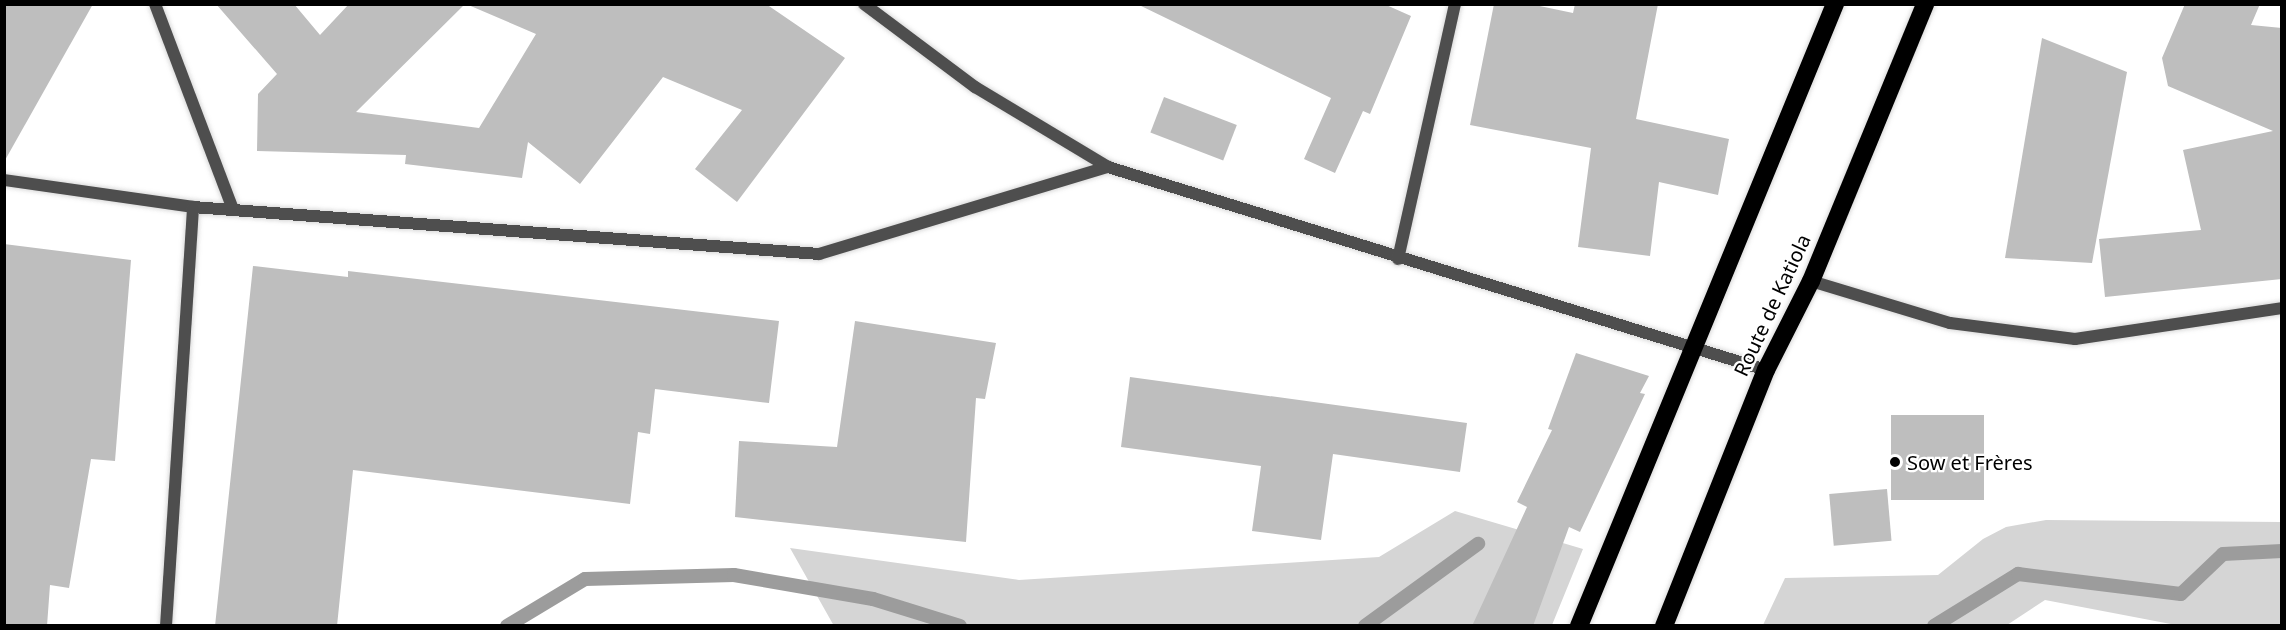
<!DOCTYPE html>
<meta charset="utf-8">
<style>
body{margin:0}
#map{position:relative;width:2286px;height:630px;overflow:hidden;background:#fff;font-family:"Noto Sans",sans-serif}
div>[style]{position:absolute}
.green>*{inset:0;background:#d5d5d5}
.stream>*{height:14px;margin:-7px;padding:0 7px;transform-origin:7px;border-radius:7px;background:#9c9c9c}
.building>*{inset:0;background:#bebebe;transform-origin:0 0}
.roads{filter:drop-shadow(0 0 2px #dbdbdb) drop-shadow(0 0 2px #dbdbdb)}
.street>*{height:12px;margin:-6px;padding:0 6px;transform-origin:6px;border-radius:6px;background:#4e4e4e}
.highway>*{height:18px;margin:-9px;padding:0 9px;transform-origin:9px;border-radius:9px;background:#000}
.dots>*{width:16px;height:16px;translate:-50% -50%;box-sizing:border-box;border:3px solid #fff;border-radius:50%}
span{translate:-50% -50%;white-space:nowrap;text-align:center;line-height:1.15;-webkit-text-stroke:4.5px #fff;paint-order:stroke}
.street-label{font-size:20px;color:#000}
.poi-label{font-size:20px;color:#000}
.left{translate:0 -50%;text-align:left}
.frame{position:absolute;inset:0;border:6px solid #000;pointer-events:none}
</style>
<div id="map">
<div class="green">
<i style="clip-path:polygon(1455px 511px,1583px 549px,1552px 625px,834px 626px,790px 548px,1019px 580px,1379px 557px)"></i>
<i style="clip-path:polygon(2046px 520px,2281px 522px,2281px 625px,2176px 625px,2045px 600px,2007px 625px,1763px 625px,1785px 578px,1938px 575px,1983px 539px,2006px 527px)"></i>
</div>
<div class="stream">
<i style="left:507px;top:626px;width:91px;rotate:-31.1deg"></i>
<i style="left:585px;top:579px;width:149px;rotate:-1.5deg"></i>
<i style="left:734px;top:575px;width:141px;rotate:9.8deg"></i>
<i style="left:873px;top:599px;width:91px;rotate:17.2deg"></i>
<i style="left:1365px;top:626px;width:140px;rotate:-36deg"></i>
<i style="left:1934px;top:626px;width:99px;rotate:-31.8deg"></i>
<i style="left:2018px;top:574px;width:164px;rotate:7deg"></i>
<i style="left:2181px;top:594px;width:58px;rotate:-43.6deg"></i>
<i style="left:2223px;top:554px;width:59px;rotate:-2.9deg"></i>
</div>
<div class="building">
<i style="clip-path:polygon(4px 4px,93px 4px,4px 162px)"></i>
<i style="clip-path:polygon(216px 4px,294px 4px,320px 35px,349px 4px,465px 4px,356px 112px,479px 128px,536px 34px,466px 4px,766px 4px,845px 58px,737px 202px,695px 169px,742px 110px,663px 77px,580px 184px,528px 142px,522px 178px,405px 164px,406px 155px,257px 151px,258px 94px,277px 74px)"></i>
<i style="clip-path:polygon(1137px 4px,1384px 4px,1411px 16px,1370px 114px,1363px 111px,1335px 173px,1304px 159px,1331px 98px)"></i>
<i style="clip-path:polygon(1494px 4px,1530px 4px,1573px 13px,1575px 4px,1658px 4px,1636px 119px,1729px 139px,1718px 195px,1659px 182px,1650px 256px,1578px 247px,1591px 148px,1470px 125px)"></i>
<i style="clip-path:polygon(2185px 4px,2260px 4px,2251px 25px,2282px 28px,2282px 279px,2105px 297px,2099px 239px,2201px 230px,2183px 150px,2273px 131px,2168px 86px,2162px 58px)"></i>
<i style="clip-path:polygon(2042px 38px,2127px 72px,2092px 263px,2005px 258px)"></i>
<i style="left:1164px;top:97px;width:78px;height:38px;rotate:21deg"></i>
<i style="clip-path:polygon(4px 244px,131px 260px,115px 461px,91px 459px,69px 588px,50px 585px,47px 626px,4px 626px)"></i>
<i style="clip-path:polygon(253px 266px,348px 277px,348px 271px,779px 321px,769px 403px,655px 389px,650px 434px,638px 432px,630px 504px,353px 470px,337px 626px,215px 626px)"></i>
<i style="clip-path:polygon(855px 321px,996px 343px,985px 399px,976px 398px,966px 542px,735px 517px,739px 441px,837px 447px)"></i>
<i style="clip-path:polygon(1576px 353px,1649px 376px,1640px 393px,1645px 394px,1580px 532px,1569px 527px,1533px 626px,1472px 626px,1527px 507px,1517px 502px,1552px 430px,1548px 429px)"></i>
<i style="clip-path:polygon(1130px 377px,1467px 423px,1460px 472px,1333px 454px,1321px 540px,1252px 531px,1261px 466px,1121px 447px)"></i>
<i style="left:1891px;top:415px;width:93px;height:85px"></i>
<i style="left:1887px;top:489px;width:52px;height:58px;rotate:85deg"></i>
</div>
<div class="roads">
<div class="street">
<i style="left:155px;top:4px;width:219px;rotate:69.2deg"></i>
<i style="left:864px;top:4px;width:139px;rotate:36.8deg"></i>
<i style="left:975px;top:87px;width:155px;rotate:31deg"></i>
<i style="left:1108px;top:167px;width:689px;rotate:17.15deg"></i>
<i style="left:4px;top:180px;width:191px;rotate:8.1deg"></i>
<i style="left:193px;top:207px;width:628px;rotate:4.29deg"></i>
<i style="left:819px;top:254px;width:302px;rotate:-16.8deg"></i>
<i style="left:1398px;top:259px;width:261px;rotate:-77.4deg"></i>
<i style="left:1811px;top:281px;width:145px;rotate:16.8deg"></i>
<i style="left:1950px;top:323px;width:126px;rotate:7.3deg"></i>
<i style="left:2075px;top:339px;width:209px;rotate:-8.5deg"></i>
<i style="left:166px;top:626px;width:420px;rotate:-86.3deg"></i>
</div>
<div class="highway">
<i style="left:1579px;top:626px;width:673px;rotate:-67.63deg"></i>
<i style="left:1664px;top:626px;width:276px;rotate:-68.3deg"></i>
<i style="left:1766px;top:370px;width:100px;rotate:-63.2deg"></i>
<i style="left:1811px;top:281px;width:300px;rotate:-67.6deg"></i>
</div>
</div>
<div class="dots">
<i style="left:1895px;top:462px;background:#000"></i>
</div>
<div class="street-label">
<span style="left:1772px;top:305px;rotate:-65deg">Route de Katiola</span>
</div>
<div class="poi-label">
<span class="left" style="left:1907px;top:462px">Sow et Frères</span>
</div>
<div class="frame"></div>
</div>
